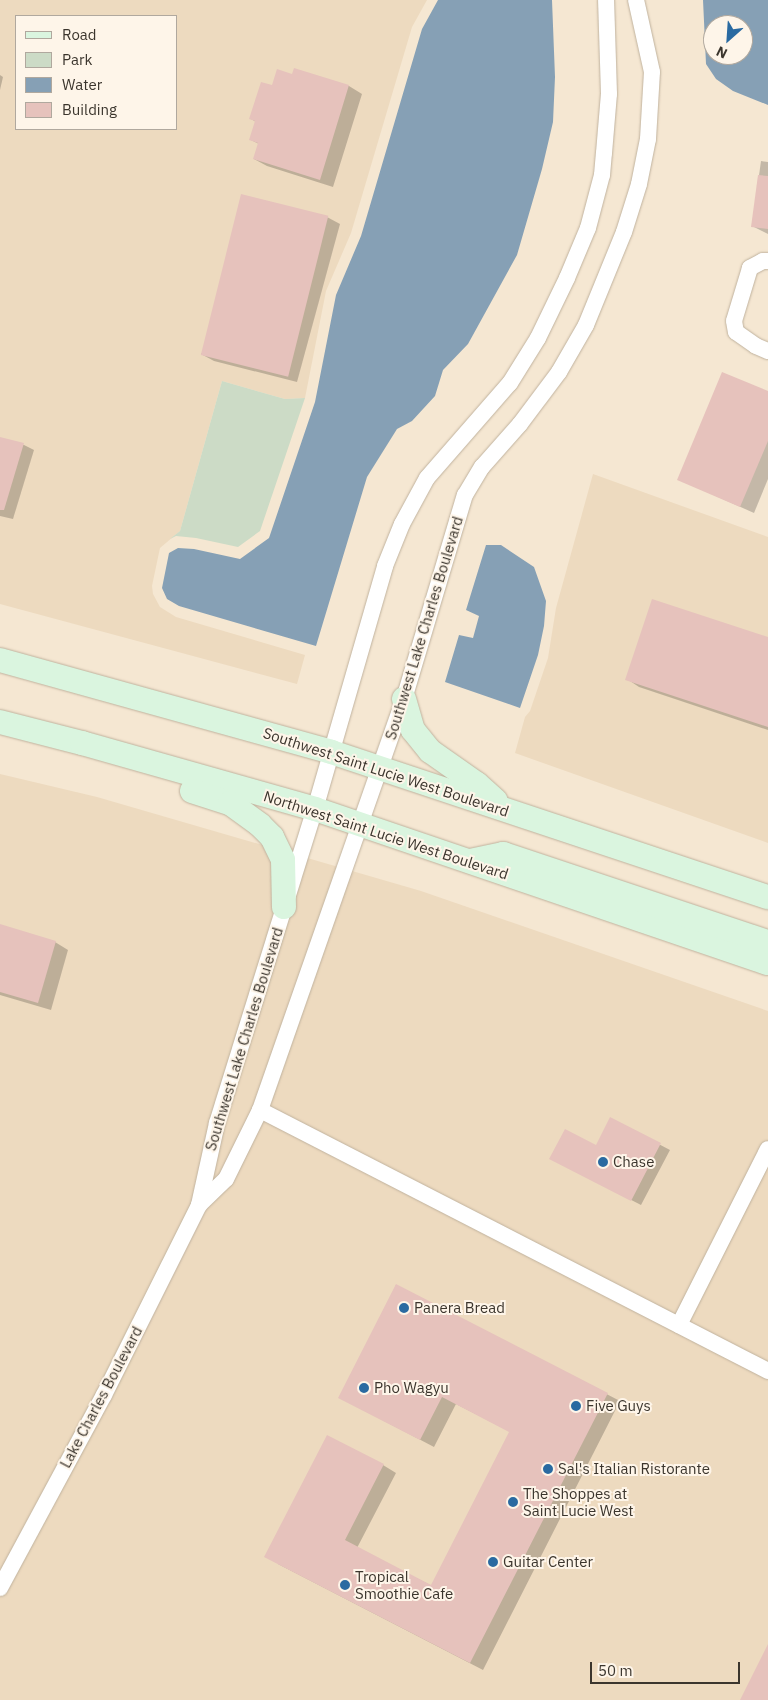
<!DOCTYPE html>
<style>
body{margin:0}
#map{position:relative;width:768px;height:1700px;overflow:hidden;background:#f5e7d2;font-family:"IBM Plex Sans",sans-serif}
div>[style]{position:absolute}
.built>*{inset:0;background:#eddabf}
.green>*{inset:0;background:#ccdbc6}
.water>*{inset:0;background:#86a0b5}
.shadow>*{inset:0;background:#0003}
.building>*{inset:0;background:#e6c2bc;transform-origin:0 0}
.roads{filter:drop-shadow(0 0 1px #c0b29e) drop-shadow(0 0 1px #c0b29e)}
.street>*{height:16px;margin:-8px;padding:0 8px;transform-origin:8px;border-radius:8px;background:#fff}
.secondary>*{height:24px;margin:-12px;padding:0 12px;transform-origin:12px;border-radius:12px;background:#daf5df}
.dots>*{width:14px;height:14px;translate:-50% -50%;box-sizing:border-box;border:2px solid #fef5e9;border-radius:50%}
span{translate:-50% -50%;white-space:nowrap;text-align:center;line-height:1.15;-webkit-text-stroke:4px #fef5e9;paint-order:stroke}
.street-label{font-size:15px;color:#3b352d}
.poi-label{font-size:15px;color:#3b352d}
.left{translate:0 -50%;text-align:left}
.legend{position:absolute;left:15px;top:15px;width:162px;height:115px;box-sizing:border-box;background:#fef5e9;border:1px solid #b0a89e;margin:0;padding:6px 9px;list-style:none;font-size:15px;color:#3b352d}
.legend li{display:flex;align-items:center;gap:10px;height:25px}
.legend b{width:25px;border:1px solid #b0a89e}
.north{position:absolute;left:703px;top:15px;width:50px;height:50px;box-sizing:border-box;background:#fef5e9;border:1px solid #b0a89e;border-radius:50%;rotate:206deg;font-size:14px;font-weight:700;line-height:20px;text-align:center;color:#3b352d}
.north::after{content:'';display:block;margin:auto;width:18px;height:22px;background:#2a6aa1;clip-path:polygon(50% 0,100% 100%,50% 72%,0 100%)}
.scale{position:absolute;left:590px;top:1662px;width:150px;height:22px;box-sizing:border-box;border:2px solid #3b352d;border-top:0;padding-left:6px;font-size:15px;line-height:18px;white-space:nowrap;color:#3b352d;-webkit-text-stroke:4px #fef5e9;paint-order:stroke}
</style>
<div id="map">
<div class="built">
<i style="clip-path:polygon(evenodd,0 0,427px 0,412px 27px,351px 233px,326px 291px,305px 398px,285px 399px,222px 381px,180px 531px,160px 548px,152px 586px,153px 594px,160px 607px,176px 617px,305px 655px,297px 684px,0 604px,0 0,16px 16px,176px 16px,176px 129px,16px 129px,16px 16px)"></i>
<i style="clip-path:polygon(593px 474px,768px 537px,768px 843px,515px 753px,525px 717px,530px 711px,548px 658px,556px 608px)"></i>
<i style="clip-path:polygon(0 774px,97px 797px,421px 891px,768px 1011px,768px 1700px,0 1700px)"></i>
</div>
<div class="green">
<i style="clip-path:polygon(222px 381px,285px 399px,305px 398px,260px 531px,238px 547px,196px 538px,176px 536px,170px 539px,180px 531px)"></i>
</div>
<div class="water">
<i style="clip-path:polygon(438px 0,552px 0,555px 77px,553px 122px,542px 169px,517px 255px,468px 344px,443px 370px,435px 396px,412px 421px,397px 429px,367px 477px,316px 646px,179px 606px,167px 599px,162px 588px,169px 553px,178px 548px,194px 549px,240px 559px,269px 538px,315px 402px,336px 295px,361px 236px,422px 29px)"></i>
<i style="clip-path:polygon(evenodd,703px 0,768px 0,768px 105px,733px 91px,716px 79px,706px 64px,703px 0,713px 25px,743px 25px,743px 55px,713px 55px,713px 25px)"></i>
<i style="clip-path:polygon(486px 545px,501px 545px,534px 567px,546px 601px,544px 626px,538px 655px,520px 708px,445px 682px,459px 635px,473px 638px,479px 616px,466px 610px)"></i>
</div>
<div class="shadow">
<i style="clip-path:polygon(0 75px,3px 77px,0 90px)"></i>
<i style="clip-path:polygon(293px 76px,349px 86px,362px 94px,333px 187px,267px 166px,254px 159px,259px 144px,251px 140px,256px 122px,251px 119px,273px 87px)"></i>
<i style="clip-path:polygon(761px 161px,768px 162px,768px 234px,752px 226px)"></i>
<i style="clip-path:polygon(327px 217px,340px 224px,297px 382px,214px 361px,201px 354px)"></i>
<i style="clip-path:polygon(768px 392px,768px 479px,754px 513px,678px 479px)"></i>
<i style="clip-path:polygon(0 438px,24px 445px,34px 450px,13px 519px,0 516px)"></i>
<i style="clip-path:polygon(768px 641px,768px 730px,639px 687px,627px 679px)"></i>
<i style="clip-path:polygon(0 926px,55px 942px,68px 950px,51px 1010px,0 995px)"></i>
<i style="clip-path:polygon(611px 1119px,670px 1150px,641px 1205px,561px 1164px,597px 1147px)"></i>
<i style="clip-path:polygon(396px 1285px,620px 1401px,483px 1670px,278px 1564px,383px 1465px,396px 1473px,357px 1548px,432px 1586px,511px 1432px,456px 1404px,434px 1447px,352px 1404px)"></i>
</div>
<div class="building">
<i style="clip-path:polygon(294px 68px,349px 85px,320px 180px,253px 159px,258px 143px,249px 140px,255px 121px,249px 119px,261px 82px,272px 85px,277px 69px,292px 74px)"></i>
<i style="clip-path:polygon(758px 175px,768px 176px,768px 229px,751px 227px)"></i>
<i style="left:241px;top:194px;width:90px;height:166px;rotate:14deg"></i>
<i style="clip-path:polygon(722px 372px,768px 391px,768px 441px,740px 507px,677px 480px)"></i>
<i style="clip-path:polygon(0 437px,24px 443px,4px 510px,0 510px)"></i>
<i style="clip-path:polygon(652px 599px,768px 637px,768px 727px,625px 680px)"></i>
<i style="clip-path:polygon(0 924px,56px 941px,38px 1003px,0 992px)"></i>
<i style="clip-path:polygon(610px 1117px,661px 1143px,631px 1201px,549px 1159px,565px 1129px,596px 1145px)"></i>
<i style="clip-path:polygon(396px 1284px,608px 1393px,470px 1663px,264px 1557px,327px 1435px,384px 1464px,345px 1540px,431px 1585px,509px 1432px,442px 1397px,420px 1440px,338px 1398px)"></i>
<i style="clip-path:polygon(768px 1644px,768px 1700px,740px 1700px)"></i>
</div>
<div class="roads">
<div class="street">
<i style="left:768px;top:261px;width:5px;rotate:180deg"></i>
<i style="left:763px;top:261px;width:15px;rotate:152deg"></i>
<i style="left:750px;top:268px;width:55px;rotate:106.8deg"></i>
<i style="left:734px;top:321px;width:11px;rotate:80deg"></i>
<i style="left:736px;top:332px;width:24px;rotate:35deg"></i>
<i style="left:756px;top:346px;width:13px;rotate:23deg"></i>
<i style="left:260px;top:1110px;width:571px;rotate:27.19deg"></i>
<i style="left:199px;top:1205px;width:37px;rotate:-44deg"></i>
<i style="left:226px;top:1179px;width:77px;rotate:-63.8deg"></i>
<i style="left:260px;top:1110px;width:435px;rotate:-70.7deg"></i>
<i style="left:404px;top:699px;width:213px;rotate:-73.4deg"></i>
<i style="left:465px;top:495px;width:33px;rotate:-59deg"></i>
<i style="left:482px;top:467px;width:57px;rotate:-48.5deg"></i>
<i style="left:520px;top:424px;width:65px;rotate:-53.1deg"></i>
<i style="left:559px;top:372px;width:54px;rotate:-60.1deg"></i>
<i style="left:586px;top:325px;width:100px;rotate:-67.8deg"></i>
<i style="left:624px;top:232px;width:50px;rotate:-72.6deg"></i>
<i style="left:639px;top:184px;width:46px;rotate:-78.7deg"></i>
<i style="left:648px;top:139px;width:67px;rotate:-86.6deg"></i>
<i style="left:652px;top:72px;width:74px;rotate:-102.5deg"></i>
<i style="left:679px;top:1325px;width:197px;rotate:-63.2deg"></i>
<i style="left:0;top:1588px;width:219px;rotate:-61.7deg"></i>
<i style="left:104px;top:1395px;width:212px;rotate:-63.4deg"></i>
<i style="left:199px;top:1205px;width:84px;rotate:-77.6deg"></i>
<i style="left:217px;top:1123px;width:329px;rotate:-72.7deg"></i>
<i style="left:315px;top:809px;width:253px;rotate:-73.9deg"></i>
<i style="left:385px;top:566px;width:45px;rotate:-68deg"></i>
<i style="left:402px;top:524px;width:52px;rotate:-61.5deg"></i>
<i style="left:427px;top:478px;width:126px;rotate:-48.9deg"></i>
<i style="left:510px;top:383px;width:53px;rotate:-58.1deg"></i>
<i style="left:538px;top:338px;width:67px;rotate:-64.2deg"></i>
<i style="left:567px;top:278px;width:54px;rotate:-67.2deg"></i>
<i style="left:588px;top:228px;width:55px;rotate:-75.2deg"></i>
<i style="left:602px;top:175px;width:22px;rotate:-85deg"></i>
<i style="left:604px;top:153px;width:59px;rotate:-85.2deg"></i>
<i style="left:609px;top:94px;width:94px;rotate:-91.8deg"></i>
</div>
<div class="secondary">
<i style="left:0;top:660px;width:344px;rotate:15.5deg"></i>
<i style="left:331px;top:752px;width:460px;rotate:18.4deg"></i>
<i style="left:404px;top:699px;width:32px;rotate:74deg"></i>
<i style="left:413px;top:730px;width:27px;rotate:51deg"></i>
<i style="left:430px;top:751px;width:57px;rotate:35.1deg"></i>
<i style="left:477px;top:784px;width:25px;rotate:42deg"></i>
<i style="left:0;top:722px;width:85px;rotate:14.4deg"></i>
<i style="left:82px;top:743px;width:242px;rotate:15.8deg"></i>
<i style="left:315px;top:809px;width:478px;rotate:18.8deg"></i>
<i style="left:192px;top:791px;width:40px;rotate:18deg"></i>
<i style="left:230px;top:803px;width:37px;rotate:36deg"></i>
<i style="left:260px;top:825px;width:17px;rotate:45deg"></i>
<i style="left:272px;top:837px;width:25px;rotate:64deg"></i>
<i style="left:283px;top:860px;width:47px;rotate:88.8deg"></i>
<i style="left:470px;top:861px;width:34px;rotate:-12deg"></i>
<i style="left:503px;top:854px;width:279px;rotate:18.4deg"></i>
</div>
</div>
<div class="dots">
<i style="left:603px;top:1162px;background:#2a6aa1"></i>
<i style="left:404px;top:1308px;background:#2a6aa1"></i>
<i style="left:364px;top:1388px;background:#2a6aa1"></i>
<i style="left:576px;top:1406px;background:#2a6aa1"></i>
<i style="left:548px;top:1469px;background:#2a6aa1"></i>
<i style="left:513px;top:1502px;background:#2a6aa1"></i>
<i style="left:493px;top:1562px;background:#2a6aa1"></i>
<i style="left:345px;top:1585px;background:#2a6aa1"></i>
</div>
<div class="street-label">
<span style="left:424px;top:628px;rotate:-73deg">Southwest Lake Charles Boulevard</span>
<span style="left:386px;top:772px;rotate:18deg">Southwest Saint Lucie West Boulevard</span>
<span style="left:386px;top:835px;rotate:18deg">Northwest Saint Lucie West Boulevard</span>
<span style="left:244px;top:1039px;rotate:-73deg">Southwest Lake Charles Boulevard</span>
<span style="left:101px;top:1397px;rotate:-62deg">Lake Charles Boulevard</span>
</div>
<div class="poi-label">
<span class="left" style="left:613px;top:1162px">Chase</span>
<span class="left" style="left:414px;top:1308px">Panera Bread</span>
<span class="left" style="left:374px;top:1388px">Pho Wagyu</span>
<span class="left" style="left:586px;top:1406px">Five Guys</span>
<span class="left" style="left:558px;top:1469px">Sal's Italian Ristorante</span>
<span class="left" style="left:523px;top:1502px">The Shoppes at<br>Saint Lucie West</span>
<span class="left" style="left:503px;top:1562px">Guitar Center</span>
<span class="left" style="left:355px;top:1585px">Tropical<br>Smoothie Cafe</span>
</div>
<ul class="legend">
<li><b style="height:6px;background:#daf5df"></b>Road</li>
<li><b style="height:14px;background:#ccdbc6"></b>Park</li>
<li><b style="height:14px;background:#86a0b5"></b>Water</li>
<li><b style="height:14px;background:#e6c2bc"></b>Building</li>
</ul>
<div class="north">N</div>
<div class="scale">50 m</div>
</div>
